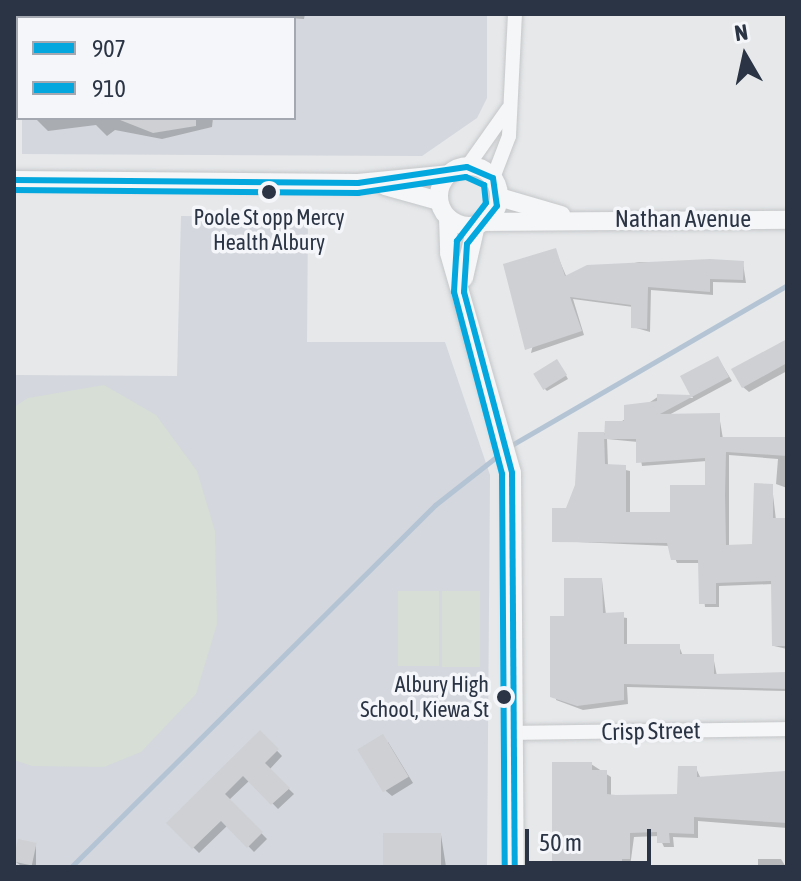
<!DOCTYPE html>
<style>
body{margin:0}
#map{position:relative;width:801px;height:881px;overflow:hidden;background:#e6e8ea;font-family:"Asap Condensed",sans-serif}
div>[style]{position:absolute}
.built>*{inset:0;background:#d4d7dd}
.green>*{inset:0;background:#d6ded6;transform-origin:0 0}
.shadow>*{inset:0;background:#0003;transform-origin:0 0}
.stream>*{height:5px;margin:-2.5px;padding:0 2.5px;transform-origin:2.5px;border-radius:2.5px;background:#b4c4d5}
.building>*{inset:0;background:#ced0d3;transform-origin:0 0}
.roads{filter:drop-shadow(0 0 2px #c4c6c8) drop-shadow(0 0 2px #c4c6c8)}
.minor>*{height:14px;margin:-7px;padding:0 7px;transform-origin:7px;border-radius:7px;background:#f5f6f7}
.tertiary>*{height:18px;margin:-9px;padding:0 9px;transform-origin:9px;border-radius:9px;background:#f5f6f7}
.tertiary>.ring{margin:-9px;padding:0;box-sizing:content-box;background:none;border:18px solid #f5f6f7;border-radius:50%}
.bus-1>*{height:6px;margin:-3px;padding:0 3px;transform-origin:3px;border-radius:3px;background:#04a8de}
.bus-2>*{height:6px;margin:-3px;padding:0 3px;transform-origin:3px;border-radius:3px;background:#04a8de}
.dots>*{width:22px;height:22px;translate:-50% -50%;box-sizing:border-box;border:4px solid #f4f6f9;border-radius:50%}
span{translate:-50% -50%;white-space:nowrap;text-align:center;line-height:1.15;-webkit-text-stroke:7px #f4f6f9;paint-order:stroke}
.bus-label{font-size:22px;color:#2b3445}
.right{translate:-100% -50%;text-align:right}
.street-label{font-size:24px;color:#2b3445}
.frame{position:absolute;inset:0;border:16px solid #2b3445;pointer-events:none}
.legend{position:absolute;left:16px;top:16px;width:280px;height:104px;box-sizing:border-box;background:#f4f6f9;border:2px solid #a4a8b1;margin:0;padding:10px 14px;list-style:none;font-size:24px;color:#2b3445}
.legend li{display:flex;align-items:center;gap:16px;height:40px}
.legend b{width:40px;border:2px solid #a4a8b1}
.north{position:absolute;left:705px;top:16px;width:80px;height:80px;-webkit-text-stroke:6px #f4f6f9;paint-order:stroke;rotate:351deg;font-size:22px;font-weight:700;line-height:32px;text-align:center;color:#2b3445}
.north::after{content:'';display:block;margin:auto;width:28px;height:36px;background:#2b3445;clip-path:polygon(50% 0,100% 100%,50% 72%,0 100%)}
.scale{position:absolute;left:525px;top:829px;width:126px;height:36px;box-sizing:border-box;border:4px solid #2b3445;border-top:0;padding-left:10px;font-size:24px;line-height:28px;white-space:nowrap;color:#2b3445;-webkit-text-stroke:6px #f4f6f9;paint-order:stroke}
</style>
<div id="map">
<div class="built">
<i style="clip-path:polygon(22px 14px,487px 14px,487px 98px,477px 118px,422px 156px,22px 154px,22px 118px,294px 118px,294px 18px)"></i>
<i style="clip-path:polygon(181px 216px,308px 217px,307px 342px,445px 342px,490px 475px,487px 867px,14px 867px,14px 375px,177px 376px)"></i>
</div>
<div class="green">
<i style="clip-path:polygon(104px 385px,156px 415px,197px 471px,215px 531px,217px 624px,196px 694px,141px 752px,104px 767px,32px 766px,14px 760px,14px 407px,28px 398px)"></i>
<i style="left:398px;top:591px;width:41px;height:75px"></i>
<i style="left:442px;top:591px;width:38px;height:76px"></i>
</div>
<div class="shadow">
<i style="left:31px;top:14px;width:153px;height:4px"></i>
<i style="clip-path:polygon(287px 14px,305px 14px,304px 19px,291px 18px)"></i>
<i style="clip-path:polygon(35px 118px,213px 118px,212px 127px,162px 139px,115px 130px,107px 136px,96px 125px,48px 131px)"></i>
<i style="clip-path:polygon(555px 250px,567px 278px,639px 262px,743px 263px,746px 283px,713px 282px,713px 295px,651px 290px,650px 332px,633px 327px,633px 307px,573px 299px,584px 335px,531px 353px)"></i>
<i style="clip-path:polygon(787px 341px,787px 371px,749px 392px,743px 387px)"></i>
<i style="clip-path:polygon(evenodd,718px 358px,732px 381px,667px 416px,719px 415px,723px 439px,787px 440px,787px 488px,776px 484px,778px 459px,729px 455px,729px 547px,754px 546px,772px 486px,776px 520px,787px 520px,787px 649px,774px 646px,773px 584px,719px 586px,719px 607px,705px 607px,700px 563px,677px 563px,670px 546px,554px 541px,603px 434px,659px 396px,693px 398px,682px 377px,718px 358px,607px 439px,638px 442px,642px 466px,707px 461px,707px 487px,672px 515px,630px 514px,630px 471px,608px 466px,607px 439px)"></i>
<i style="clip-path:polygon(560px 365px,568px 379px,547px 391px,544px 388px)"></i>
<i style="clip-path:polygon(602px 580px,606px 615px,627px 618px,627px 646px,679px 646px,683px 656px,713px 656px,717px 676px,787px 675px,787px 691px,627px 687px,628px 704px,583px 710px,556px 700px,566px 618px)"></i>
<i style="clip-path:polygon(260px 733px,282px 756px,269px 770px,294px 794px,278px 809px,250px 780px,229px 800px,267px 839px,254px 852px,228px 825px,199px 853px,169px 823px)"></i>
<i style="clip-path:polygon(388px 742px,413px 783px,392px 796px,386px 791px)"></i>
<i style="clip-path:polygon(591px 764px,611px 777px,611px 796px,679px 796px,696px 768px,701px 779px,787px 775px,787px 828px,698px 821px,698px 838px,673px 837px,674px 847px,664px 847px,659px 836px,634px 837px,630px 867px,555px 867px)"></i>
<i style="clip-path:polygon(441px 835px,446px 867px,379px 867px)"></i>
<i style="clip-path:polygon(36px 844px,36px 867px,20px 865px,16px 862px)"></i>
<i style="clip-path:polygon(758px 859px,781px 859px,786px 867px,758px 867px)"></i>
</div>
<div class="stream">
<i style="left:508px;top:447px;width:323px;rotate:-30.1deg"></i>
<i style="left:71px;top:867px;width:513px;rotate:-44.84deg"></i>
<i style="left:435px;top:505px;width:83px;rotate:-38.1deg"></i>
</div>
<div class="building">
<i style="clip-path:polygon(115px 118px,196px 118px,196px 126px,153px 133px)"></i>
<i style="clip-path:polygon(556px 248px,565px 276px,587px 265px,710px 259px,744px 261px,743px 280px,710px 279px,710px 292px,648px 287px,647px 329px,631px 328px,631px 305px,570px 297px,582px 331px,525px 350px,503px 264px)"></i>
<i style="clip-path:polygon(787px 339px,787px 363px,742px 388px,731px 369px)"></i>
<i style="clip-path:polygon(718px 356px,729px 377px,660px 414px,720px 413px,720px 437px,787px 437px,787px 456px,726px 452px,725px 495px,726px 545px,752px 544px,754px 483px,773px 484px,773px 518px,787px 518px,787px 646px,772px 646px,771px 581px,716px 583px,716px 604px,699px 604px,698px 560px,671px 560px,667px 543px,552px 542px,552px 508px,566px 508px,575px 485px,578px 432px,604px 432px,605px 464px,626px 465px,626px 512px,670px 512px,670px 485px,705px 485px,705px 458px,636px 463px,636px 439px,604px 439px,605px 421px,624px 421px,624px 405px,657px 401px,657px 394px,690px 395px,680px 376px)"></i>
<i style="left:557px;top:359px;width:19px;height:28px;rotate:58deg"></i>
<i style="clip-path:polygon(564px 578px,602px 578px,603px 613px,624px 612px,624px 644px,680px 644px,680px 654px,714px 654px,714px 674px,787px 672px,787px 689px,624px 684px,624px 700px,577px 706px,550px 697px,550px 616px,564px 616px)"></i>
<i style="clip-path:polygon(260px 730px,279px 749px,265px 763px,290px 788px,271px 805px,243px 776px,225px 794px,263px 832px,247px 848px,221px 821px,192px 849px,166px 823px)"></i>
<i style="left:383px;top:734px;width:50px;height:30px;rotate:59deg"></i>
<i style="clip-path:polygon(552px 762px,592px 762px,592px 770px,607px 770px,607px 794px,616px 795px,677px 794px,678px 766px,697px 766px,697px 777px,786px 771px,787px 823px,694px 817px,694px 834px,669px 833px,670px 843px,657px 843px,657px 832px,630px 833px,630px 859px,622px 859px,622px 867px,552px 867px)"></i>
<i style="left:383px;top:833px;width:58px;height:35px"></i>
<i style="left:18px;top:839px;width:19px;height:23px;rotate:12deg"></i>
</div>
<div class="roads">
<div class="minor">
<i style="left:467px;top:167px;width:71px;rotate:-54.7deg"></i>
<i style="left:493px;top:178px;width:45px;rotate:-69.1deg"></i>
<i style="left:509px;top:136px;width:122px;rotate:-87.2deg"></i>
<i style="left:514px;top:733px;width:273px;rotate:-0.8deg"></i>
</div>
<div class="tertiary">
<i class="ring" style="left:439px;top:166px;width:42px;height:42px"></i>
<i style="left:14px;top:180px;width:344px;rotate:0.5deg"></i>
<i style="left:358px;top:183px;width:91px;rotate:-5.6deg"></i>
<i style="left:385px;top:186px;width:56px;rotate:15.5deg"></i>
<i style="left:499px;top:197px;width:65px;rotate:16.2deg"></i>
<i style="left:448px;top:218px;width:35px;rotate:88deg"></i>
<i style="left:449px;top:253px;width:229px;rotate:74deg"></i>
<i style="left:512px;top:473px;width:394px;rotate:89.6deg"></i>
<i style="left:485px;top:222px;width:302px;rotate:-0.4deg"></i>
<i style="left:464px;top:278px;width:54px;rotate:-77.2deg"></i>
</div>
</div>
<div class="bus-1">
<i style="left:14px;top:180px;width:344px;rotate:0.5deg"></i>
<i style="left:358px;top:183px;width:110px;rotate:-8.4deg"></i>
<i style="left:467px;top:167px;width:28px;rotate:23deg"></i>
<i style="left:493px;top:178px;width:28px;rotate:82deg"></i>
<i style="left:497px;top:206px;width:48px;rotate:128.3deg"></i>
<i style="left:467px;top:244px;width:48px;rotate:93.6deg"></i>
<i style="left:464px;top:292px;width:187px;rotate:75.1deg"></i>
<i style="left:512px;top:473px;width:394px;rotate:89.6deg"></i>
</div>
<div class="bus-2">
<i style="left:14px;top:190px;width:344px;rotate:0.5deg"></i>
<i style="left:358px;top:193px;width:109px;rotate:-8.4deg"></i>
<i style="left:466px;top:177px;width:20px;rotate:24deg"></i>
<i style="left:484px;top:185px;width:18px;rotate:84deg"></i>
<i style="left:486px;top:203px;width:48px;rotate:127.3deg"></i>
<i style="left:457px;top:241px;width:51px;rotate:93.4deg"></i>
<i style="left:454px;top:292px;width:188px;rotate:75.2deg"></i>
<i style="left:502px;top:474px;width:393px;rotate:89.6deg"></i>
</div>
<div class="dots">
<i style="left:269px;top:192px;background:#2b3445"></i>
<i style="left:504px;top:697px;background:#2b3445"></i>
</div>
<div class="bus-label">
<span style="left:269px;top:230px">Poole St opp Mercy<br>Health Albury</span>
<span class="right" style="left:489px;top:697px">Albury High<br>School, Kiewa St</span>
</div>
<div class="street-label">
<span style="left:683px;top:219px">Nathan Avenue</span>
<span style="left:651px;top:731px;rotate:-1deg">Crisp Street</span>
</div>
<div class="frame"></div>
<ul class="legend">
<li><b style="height:10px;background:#04a8de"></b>907</li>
<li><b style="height:10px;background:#04a8de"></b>910</li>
</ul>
<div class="north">N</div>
<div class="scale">50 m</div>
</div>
